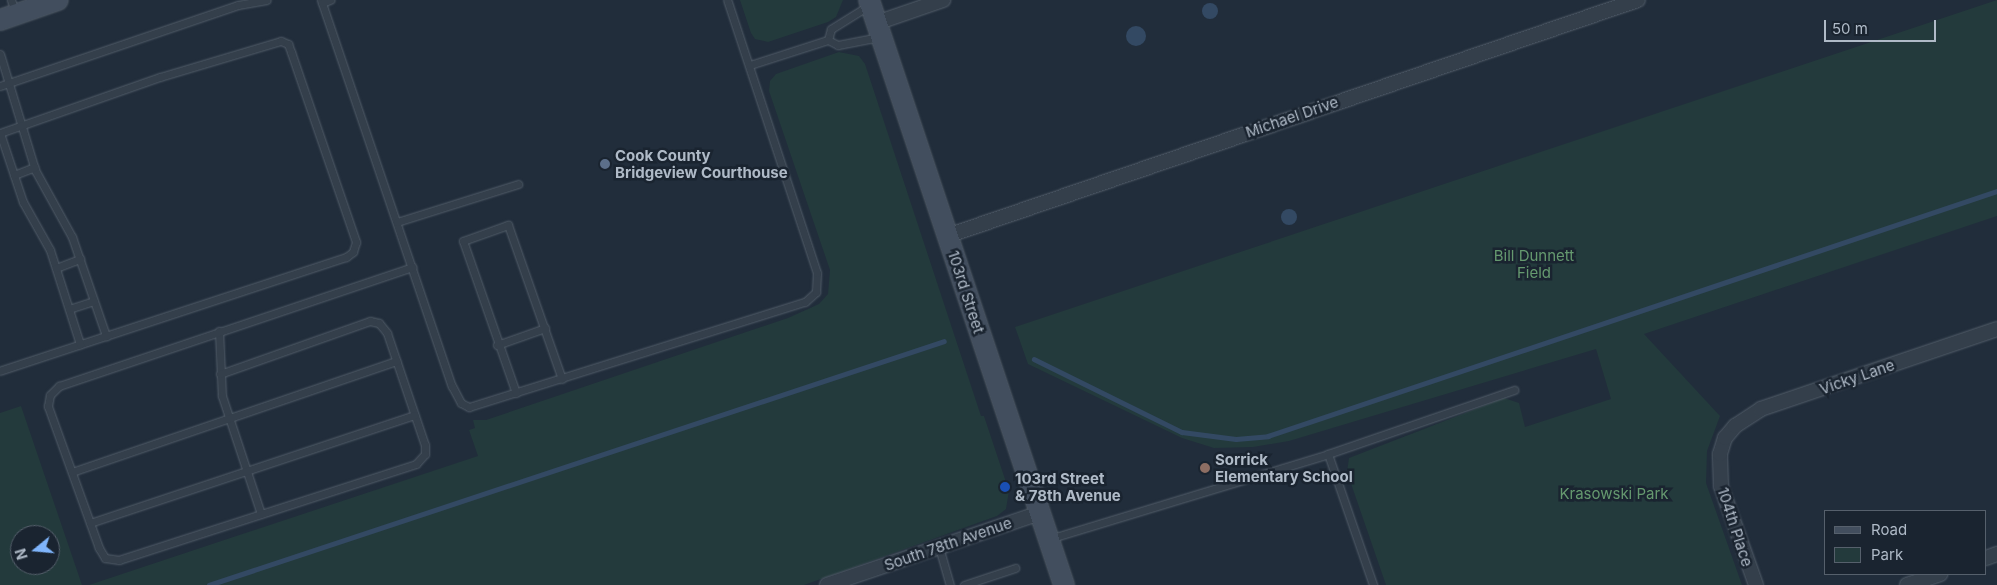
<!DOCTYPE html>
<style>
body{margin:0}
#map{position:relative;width:1997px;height:585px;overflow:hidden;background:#212d3b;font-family:Inter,sans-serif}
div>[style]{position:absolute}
.green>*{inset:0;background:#233a3c}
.water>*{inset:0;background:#334963}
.round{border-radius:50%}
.stream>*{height:4.5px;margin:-2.25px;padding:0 2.25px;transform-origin:2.25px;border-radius:2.25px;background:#334963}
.roads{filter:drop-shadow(0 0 1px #525d69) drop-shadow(0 0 1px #525d69)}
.lane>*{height:7px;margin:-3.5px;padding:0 3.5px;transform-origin:3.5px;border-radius:3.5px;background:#343f4b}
.street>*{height:14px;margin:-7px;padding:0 7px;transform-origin:7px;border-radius:7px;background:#343f4b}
.secondary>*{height:20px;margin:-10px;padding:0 10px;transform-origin:10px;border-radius:10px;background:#424e5e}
.dots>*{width:14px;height:14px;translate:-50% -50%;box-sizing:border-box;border:2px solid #1a2430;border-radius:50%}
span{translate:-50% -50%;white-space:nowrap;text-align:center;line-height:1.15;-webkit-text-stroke:5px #1a2430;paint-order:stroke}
.street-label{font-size:15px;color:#afbac7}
.poi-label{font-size:15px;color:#afbac7;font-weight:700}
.left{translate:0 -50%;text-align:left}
.park-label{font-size:15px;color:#65996f}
.legend{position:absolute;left:1824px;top:510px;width:162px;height:65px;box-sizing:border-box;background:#1a2430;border:1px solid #56606c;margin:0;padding:6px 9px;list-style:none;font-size:15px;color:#afbac7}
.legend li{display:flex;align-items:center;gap:10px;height:25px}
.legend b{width:25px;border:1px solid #56606c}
.north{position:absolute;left:10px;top:525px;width:50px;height:50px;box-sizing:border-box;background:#1a2430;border:1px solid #56606c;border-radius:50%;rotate:253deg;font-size:14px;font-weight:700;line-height:20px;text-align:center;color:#afbac7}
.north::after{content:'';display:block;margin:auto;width:18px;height:22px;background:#7fb5fc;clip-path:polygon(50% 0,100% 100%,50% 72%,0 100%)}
.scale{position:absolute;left:1824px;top:20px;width:112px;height:22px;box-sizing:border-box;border:2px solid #afbac7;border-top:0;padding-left:6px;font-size:15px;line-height:18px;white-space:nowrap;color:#afbac7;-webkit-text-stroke:4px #1a2430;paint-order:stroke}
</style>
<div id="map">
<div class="green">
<i style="clip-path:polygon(740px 0,843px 0,836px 17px,828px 22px,768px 42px,755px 39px,751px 33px)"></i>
<i style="clip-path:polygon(1997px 0,1997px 216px,1644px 334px,1720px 416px,1707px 451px,1706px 483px,1742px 585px,1386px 585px,1347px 472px,1349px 458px,1504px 398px,1519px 403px,1525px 427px,1611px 399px,1596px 349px,1289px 441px,1253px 447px,1214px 448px,1182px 438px,1028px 364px,1015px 327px)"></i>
<i style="clip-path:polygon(839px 52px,859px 56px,865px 64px,981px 416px,984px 416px,1009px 491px,1006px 509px,997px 516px,804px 585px,89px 585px,478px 456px,469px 430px,475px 428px,473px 420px,486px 420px,788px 318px,819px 304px,828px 294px,830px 270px,769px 91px,770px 81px,776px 74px)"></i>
<i style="clip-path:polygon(evenodd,21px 406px,82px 585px,0 585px,0 413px,21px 406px,20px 535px,50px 535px,50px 565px,20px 565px,20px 535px)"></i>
</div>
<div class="water">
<i class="round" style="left:1202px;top:3px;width:16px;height:16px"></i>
<i class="round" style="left:1126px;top:26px;width:20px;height:20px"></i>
<i class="round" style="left:1281px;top:209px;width:16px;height:16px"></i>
</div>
<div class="stream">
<i style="left:1034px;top:359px;width:165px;rotate:26.3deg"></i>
<i style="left:1182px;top:432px;width:54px;rotate:7.4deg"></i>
<i style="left:1236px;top:439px;width:32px;rotate:-5deg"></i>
<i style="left:1268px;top:436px;width:769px;rotate:-18.58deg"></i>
<i style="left:209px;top:585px;width:774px;rotate:-18.36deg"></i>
</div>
<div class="roads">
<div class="lane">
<i style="left:11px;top:0;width:15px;rotate:70deg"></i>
<i style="left:321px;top:0;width:408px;rotate:71.3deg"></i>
<i style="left:452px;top:386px;width:19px;rotate:62deg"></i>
<i style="left:461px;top:403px;width:9px;rotate:27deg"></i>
<i style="left:469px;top:407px;width:352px;rotate:-17.4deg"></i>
<i style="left:805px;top:302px;width:15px;rotate:-42deg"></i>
<i style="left:816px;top:292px;width:19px;rotate:-87deg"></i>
<i style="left:817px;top:273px;width:287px;rotate:-108.2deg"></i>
<i style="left:322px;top:3px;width:9px;rotate:-21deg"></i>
<i style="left:828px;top:40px;width:11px;rotate:-75deg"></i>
<i style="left:831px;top:29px;width:44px;rotate:-31.9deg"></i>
<i style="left:0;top:54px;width:121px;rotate:73.2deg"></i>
<i style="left:35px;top:170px;width:77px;rotate:61.1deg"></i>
<i style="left:72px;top:237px;width:105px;rotate:71deg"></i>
<i style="left:750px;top:65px;width:82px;rotate:-17.8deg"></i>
<i style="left:828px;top:40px;width:11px;rotate:27deg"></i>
<i style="left:838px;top:45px;width:42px;rotate:-11deg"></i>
<i style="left:0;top:86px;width:251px;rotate:-18.8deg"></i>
<i style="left:238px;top:5px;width:29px;rotate:-10deg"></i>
<i style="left:0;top:133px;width:170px;rotate:-19.3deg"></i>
<i style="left:160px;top:77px;width:126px;rotate:-16.6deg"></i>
<i style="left:281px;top:41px;width:8px;rotate:23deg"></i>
<i style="left:288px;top:44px;width:9px;rotate:69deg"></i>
<i style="left:291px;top:52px;width:201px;rotate:71.1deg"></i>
<i style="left:356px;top:242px;width:10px;rotate:107deg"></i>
<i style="left:353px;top:252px;width:9px;rotate:144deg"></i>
<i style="left:346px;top:257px;width:364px;rotate:161.8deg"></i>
<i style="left:0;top:133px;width:73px;rotate:71.6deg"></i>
<i style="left:23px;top:202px;width:55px;rotate:60.6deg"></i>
<i style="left:50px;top:250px;width:99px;rotate:72.3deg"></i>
<i style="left:14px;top:175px;width:22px;rotate:-21deg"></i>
<i style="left:397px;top:222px;width:127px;rotate:-17.4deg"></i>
<i style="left:56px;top:268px;width:26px;rotate:-21deg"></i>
<i style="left:69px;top:309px;width:26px;rotate:-18deg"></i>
<i style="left:219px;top:331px;width:65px;rotate:87.4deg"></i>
<i style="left:222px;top:396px;width:124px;rotate:71.7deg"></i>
<i style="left:497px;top:345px;width:51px;rotate:-19.5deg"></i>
<i style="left:220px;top:374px;width:159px;rotate:-19.5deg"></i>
<i style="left:370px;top:321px;width:9px;rotate:13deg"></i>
<i style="left:379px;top:323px;width:13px;rotate:51deg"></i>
<i style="left:387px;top:333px;width:118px;rotate:71.3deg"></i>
<i style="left:425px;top:445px;width:9px;rotate:90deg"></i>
<i style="left:425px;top:454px;width:13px;rotate:132deg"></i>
<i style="left:416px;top:464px;width:312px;rotate:162.1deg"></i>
<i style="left:119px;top:560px;width:14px;rotate:-172deg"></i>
<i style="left:105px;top:558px;width:12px;rotate:-121deg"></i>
<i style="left:99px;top:548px;width:151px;rotate:-109.8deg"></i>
<i style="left:48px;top:406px;width:11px;rotate:-80deg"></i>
<i style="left:50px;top:395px;width:13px;rotate:-45deg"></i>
<i style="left:59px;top:386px;width:373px;rotate:-18.6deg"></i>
<i style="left:516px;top:393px;width:161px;rotate:-109.2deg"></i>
<i style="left:463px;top:241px;width:48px;rotate:-19.6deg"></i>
<i style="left:508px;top:225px;width:163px;rotate:70.7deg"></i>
<i style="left:1328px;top:454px;width:139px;rotate:71deg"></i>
<i style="left:72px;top:472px;width:343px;rotate:-18.9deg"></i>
<i style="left:90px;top:523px;width:342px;rotate:-18.4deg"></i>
<i style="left:1049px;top:539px;width:292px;rotate:-16.9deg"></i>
<i style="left:1328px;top:454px;width:197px;rotate:-19deg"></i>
<i style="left:939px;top:547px;width:40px;rotate:74deg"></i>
<i style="left:964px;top:585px;width:54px;rotate:-18.4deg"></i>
</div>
<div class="street">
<i style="left:876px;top:23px;width:71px;rotate:-18.9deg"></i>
<i style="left:947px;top:236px;width:730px;rotate:-18.86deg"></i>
<i style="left:1986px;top:558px;width:12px;rotate:-20deg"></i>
<i style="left:827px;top:585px;width:225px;rotate:-18.7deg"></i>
<i style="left:1756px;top:585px;width:105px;rotate:-109.5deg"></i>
<i style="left:1721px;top:486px;width:32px;rotate:-92deg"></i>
<i style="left:1720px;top:454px;width:17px;rotate:-73deg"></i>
<i style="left:1725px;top:438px;width:16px;rotate:-50deg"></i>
<i style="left:1735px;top:426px;width:31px;rotate:-33deg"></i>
<i style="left:1761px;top:409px;width:249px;rotate:-18.7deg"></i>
<i style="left:1907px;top:585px;width:35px;rotate:-18deg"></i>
</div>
<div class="secondary">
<i style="left:869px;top:0;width:617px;rotate:71.57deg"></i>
<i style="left:0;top:20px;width:61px;rotate:-19deg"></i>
</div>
</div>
<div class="dots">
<i style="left:605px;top:164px;background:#5c6f8a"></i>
<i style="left:1205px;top:468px;background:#8d6e63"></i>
<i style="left:1005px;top:487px;background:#1a4fb4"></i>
</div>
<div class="street-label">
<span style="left:1292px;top:117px;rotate:-19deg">Michael Drive</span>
<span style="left:966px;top:292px;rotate:72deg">103rd Street</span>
<span style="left:1857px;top:377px;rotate:-19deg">Vicky Lane</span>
<span style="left:1735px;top:527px;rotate:72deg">104th Place</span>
<span style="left:948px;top:544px;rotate:-19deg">South 78th Avenue</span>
</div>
<div class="poi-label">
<span class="left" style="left:615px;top:164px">Cook County<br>Bridgeview Courthouse</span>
<span class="left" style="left:1215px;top:468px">Sorrick<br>Elementary School</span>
<span class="left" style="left:1015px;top:487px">103rd Street<br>&amp; 78th Avenue</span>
</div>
<div class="park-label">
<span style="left:1534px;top:264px">Bill Dunnett<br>Field</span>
<span style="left:1614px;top:494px">Krasowski Park</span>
</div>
<ul class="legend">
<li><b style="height:6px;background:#424e5e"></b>Road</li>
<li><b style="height:14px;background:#233a3c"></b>Park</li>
</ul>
<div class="north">N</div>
<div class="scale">50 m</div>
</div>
